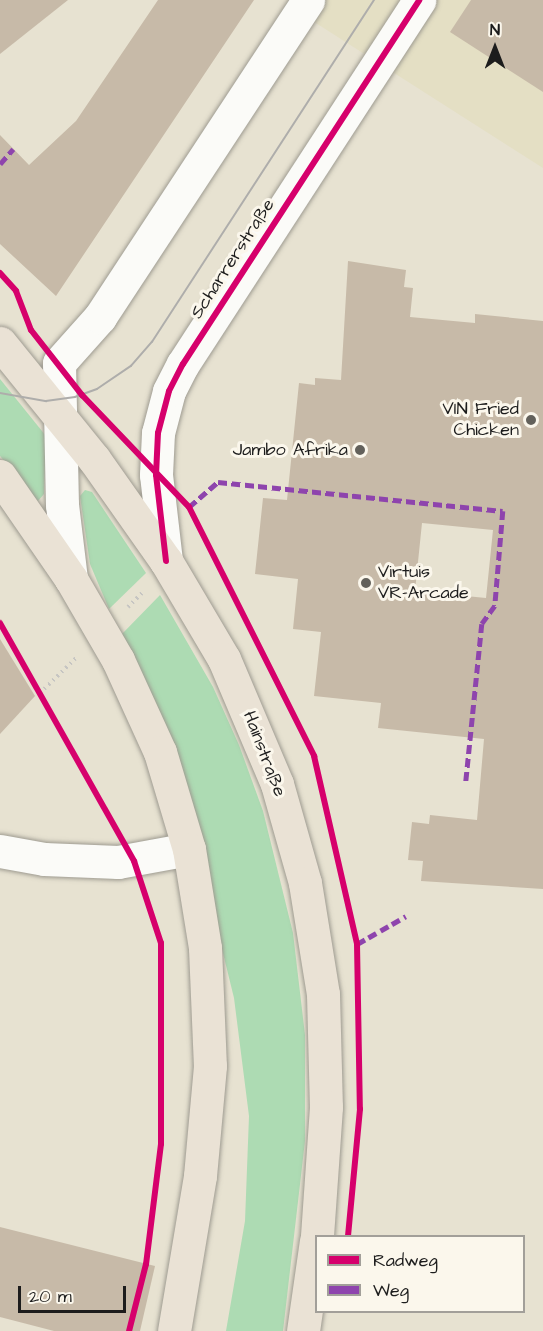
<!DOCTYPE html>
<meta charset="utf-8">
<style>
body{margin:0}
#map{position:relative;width:543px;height:1331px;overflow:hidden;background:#e7e2d1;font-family:"Architects Daughter",sans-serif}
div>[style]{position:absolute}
.built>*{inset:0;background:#e4dfc4}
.green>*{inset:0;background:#addbb3}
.building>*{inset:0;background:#c7baa8}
.path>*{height:4px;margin-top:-2px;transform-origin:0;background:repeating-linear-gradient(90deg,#c6c5c2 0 1.5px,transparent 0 6px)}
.roads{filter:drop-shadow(0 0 2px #9e9b91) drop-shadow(0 0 2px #9e9b91)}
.minor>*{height:33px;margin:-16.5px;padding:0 16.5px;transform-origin:16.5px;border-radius:16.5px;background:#fbfbf8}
.major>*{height:33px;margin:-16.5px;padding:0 16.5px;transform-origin:16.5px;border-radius:16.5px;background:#eae2d5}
.tram>*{height:1.5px;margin:-0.75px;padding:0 0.75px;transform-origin:0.75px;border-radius:0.75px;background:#aeadab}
.quiet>*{height:4.5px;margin-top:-2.25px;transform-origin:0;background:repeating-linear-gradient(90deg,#8e44ad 0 9px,transparent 0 13.5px)}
.cycleway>*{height:6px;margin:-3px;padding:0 3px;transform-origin:3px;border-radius:3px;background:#d6006c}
.dots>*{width:16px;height:16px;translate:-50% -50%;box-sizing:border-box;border:3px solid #fbf7ec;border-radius:50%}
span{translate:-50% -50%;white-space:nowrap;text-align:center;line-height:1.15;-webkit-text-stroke:6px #fbf7ec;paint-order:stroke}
.street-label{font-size:18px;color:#1c1c1c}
.poi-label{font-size:18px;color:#1c1c1c}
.right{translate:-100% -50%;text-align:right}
.left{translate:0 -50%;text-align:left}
.legend{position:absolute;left:315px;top:1235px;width:210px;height:78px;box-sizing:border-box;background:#fbf7ec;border:2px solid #a29f99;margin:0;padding:8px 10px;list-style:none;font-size:18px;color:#1c1c1c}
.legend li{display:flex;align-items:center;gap:12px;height:30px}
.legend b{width:30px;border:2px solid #a29f99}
.north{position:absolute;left:465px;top:18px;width:60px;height:60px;-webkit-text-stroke:4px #fbf7ec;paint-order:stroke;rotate:0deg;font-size:16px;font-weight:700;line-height:24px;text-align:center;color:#1c1c1c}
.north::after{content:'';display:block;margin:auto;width:21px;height:27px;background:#1c1c1c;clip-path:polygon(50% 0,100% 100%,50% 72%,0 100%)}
.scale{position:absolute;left:18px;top:1286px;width:108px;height:27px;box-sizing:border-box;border:3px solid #1c1c1c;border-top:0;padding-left:8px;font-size:18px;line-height:21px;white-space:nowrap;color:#1c1c1c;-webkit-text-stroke:4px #fbf7ec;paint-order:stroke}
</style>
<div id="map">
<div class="built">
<i style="clip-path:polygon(320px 0,543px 0,543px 168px,308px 18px)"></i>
</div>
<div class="green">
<i style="clip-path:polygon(0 379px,46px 436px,44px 494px,38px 501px,0 456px)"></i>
<i style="clip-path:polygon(85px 490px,92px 492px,146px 573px,109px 609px,90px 564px,80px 496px)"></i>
<i style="clip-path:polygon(160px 595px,213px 687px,239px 745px,263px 811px,293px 933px,305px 1035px,305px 1141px,283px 1331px,226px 1331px,245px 1221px,249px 1116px,234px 998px,169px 733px,122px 634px)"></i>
</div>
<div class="building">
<i style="clip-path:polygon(0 0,68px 0,0 54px)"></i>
<i style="clip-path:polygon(158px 0,254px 0,56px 296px,0 244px,0 135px,29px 165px,76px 121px)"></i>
<i style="clip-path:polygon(471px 0,543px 0,543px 92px,450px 32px)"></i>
<i style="clip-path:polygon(evenodd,348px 261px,406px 270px,404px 287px,413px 288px,410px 317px,475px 323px,475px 314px,543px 321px,543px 889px,421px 881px,423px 861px,408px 860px,412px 822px,429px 824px,430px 815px,477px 820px,484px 739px,378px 728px,381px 703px,314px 696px,321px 632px,293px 629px,298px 579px,255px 574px,263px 498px,287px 500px,299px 383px,315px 385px,315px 378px,341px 380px,348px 261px,422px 523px,493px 530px,486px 598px,415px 591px,422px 523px)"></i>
<i style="clip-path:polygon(0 639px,35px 696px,0 734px)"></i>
<i style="clip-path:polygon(0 1227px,155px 1266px,140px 1331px,54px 1331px,0 1317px)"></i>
</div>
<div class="path">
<i style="left:128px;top:607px;width:23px;rotate:-45deg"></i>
<i style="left:40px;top:693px;width:50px;rotate:-44.2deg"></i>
</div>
<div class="roads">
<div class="minor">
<i style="left:166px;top:561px;width:87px;rotate:-96.6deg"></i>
<i style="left:156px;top:475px;width:42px;rotate:-87.3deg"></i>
<i style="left:158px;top:433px;width:43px;rotate:-75.3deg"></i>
<i style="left:169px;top:391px;width:30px;rotate:-63deg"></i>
<i style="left:183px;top:364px;width:434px;rotate:-57deg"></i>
<i style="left:71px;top:579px;width:75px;rotate:-96.9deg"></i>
<i style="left:62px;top:505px;width:142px;rotate:-91.2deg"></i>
<i style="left:59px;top:363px;width:62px;rotate:-48.3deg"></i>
<i style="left:100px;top:317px;width:379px;rotate:-56.7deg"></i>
<i style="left:0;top:851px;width:45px;rotate:10.3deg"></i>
<i style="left:44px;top:859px;width:74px;rotate:2.3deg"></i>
<i style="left:118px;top:862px;width:72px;rotate:-10.4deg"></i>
</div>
<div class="major">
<i style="left:0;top:343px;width:149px;rotate:51deg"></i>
<i style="left:94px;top:459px;width:125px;rotate:54.8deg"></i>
<i style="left:166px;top:561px;width:114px;rotate:59.4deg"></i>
<i style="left:224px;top:659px;width:136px;rotate:67deg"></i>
<i style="left:277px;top:784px;width:103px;rotate:74.2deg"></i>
<i style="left:305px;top:883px;width:112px;rotate:80.8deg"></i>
<i style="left:323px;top:994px;width:113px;rotate:88.5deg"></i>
<i style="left:326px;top:1107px;width:129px;rotate:94deg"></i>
<i style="left:0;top:476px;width:125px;rotate:55.4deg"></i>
<i style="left:71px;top:579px;width:94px;rotate:59.9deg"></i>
<i style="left:118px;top:660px;width:101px;rotate:65.5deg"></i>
<i style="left:160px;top:752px;width:101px;rotate:73.4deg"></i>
<i style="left:189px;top:849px;width:100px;rotate:80.8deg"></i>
<i style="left:205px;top:948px;width:118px;rotate:87.6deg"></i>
<i style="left:210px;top:1066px;width:110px;rotate:95.2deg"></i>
<i style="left:200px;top:1176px;width:157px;rotate:99.5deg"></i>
<i style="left:303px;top:1331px;width:91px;rotate:-81.8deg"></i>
</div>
</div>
<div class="tram">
<i style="left:0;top:393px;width:47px;rotate:9.9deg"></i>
<i style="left:46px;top:401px;width:29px;rotate:-8deg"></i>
<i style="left:75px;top:397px;width:23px;rotate:-20deg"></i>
<i style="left:97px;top:389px;width:41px;rotate:-34.1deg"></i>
<i style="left:131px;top:366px;width:32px;rotate:-49deg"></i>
<i style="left:152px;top:342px;width:408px;rotate:-57deg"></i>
</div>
<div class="quiet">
<i style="left:0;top:164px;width:20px;rotate:-49deg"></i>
<i style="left:189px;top:507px;width:38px;rotate:-41deg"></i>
<i style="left:218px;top:482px;width:286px;rotate:5.8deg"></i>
<i style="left:503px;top:511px;width:95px;rotate:94.8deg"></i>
<i style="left:495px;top:606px;width:22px;rotate:126deg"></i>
<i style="left:482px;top:624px;width:159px;rotate:95.8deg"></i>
<i style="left:357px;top:944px;width:56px;rotate:-29.7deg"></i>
</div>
<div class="cycleway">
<i style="left:0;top:273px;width:24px;rotate:48deg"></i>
<i style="left:16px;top:291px;width:42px;rotate:69deg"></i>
<i style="left:31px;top:330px;width:83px;rotate:51.9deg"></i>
<i style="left:82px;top:395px;width:155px;rotate:46.3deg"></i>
<i style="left:189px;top:507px;width:279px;rotate:63.3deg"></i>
<i style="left:314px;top:756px;width:193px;rotate:77.1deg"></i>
<i style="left:357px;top:944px;width:165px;rotate:89deg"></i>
<i style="left:360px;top:1109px;width:128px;rotate:95.4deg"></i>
<i style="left:166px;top:561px;width:87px;rotate:-96.6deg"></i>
<i style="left:156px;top:475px;width:42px;rotate:-87.3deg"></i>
<i style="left:158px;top:433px;width:43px;rotate:-75.3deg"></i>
<i style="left:169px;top:391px;width:30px;rotate:-63deg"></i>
<i style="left:183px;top:364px;width:434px;rotate:-57deg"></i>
<i style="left:0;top:623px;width:273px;rotate:60.6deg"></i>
<i style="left:134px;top:861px;width:86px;rotate:71.8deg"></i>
<i style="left:161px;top:943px;width:201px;rotate:90deg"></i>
<i style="left:161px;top:1144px;width:121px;rotate:97.1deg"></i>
<i style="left:146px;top:1264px;width:69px;rotate:104.2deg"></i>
</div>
<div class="dots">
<i style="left:531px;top:420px;background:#63615b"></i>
<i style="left:360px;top:450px;background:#63615b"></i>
<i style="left:366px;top:583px;background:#63615b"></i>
</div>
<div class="street-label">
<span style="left:233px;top:259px;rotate:-57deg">Scharrerstraße</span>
<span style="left:264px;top:754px;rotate:69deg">Hainstraße</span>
</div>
<div class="poi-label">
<span class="right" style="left:519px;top:420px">VIN Fried<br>Chicken</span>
<span class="right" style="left:348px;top:450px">Jambo Afrika</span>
<span class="left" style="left:378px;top:583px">Virtuis<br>VR-Arcade</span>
</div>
<ul class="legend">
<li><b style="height:8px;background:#d6006c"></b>Radweg</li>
<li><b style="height:8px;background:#8e44ad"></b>Weg</li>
</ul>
<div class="north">N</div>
<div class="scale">20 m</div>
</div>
